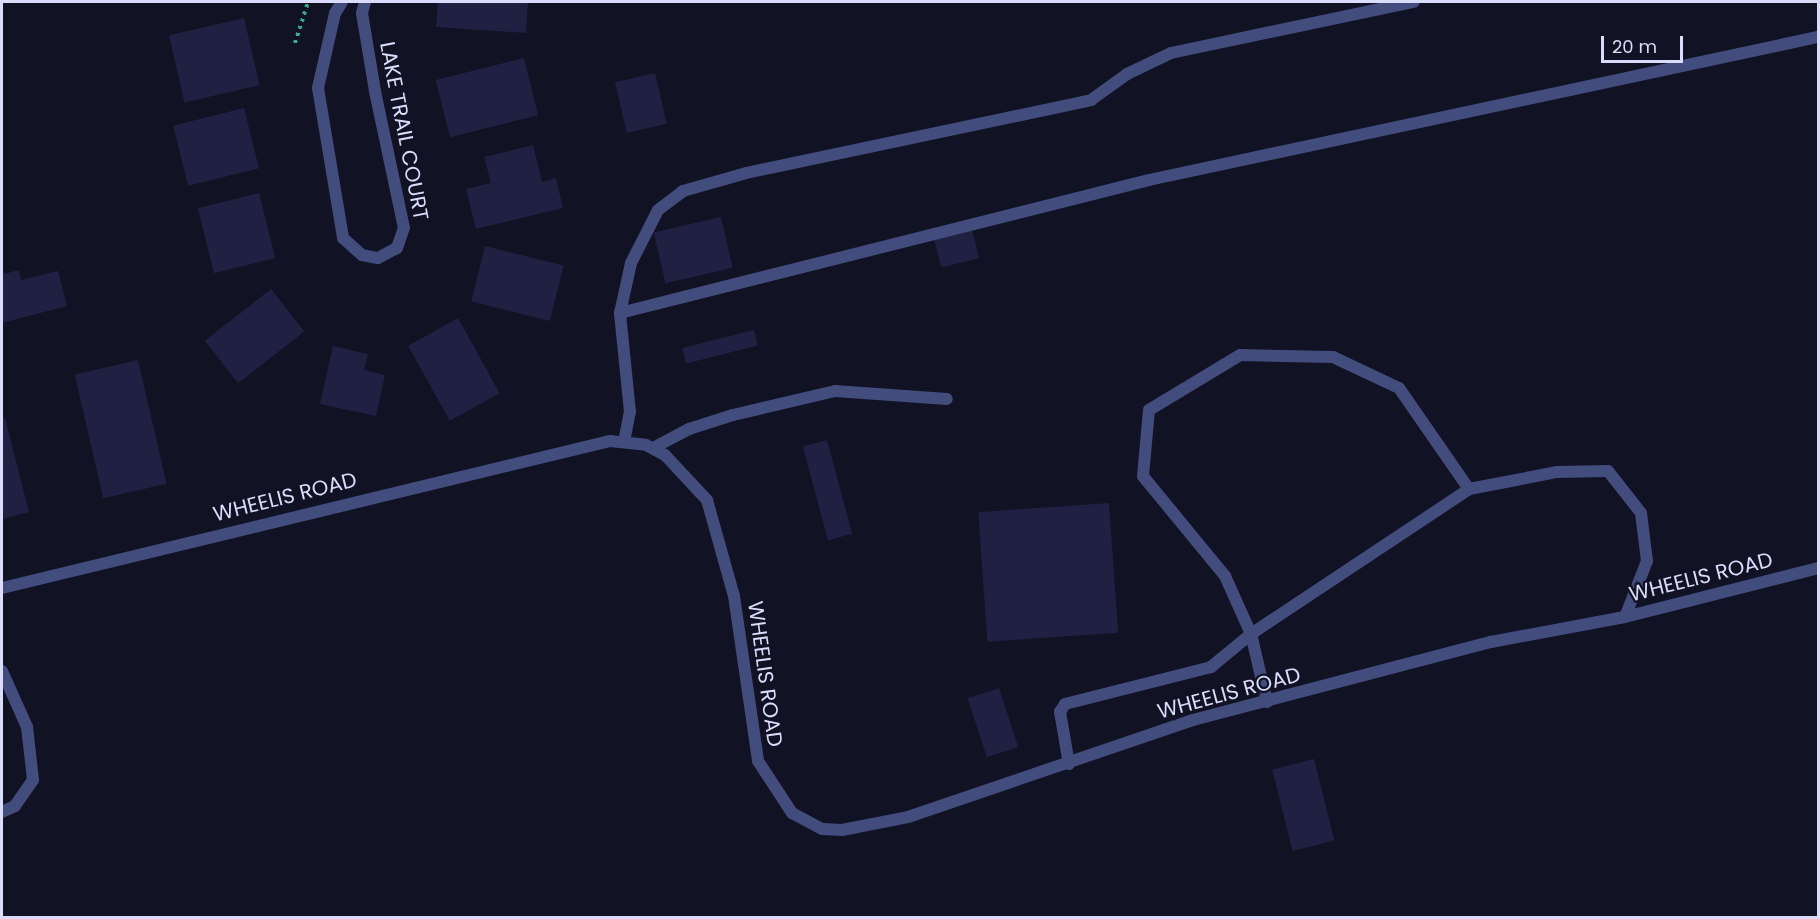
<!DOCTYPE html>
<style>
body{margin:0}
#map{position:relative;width:1820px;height:919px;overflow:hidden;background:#111224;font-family:Poppins,sans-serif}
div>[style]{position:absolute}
.building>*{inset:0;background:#202042;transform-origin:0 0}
.path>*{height:4px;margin-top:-2px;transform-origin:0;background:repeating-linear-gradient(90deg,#3ea98d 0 3px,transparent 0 7.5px)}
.lane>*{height:12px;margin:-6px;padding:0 6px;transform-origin:6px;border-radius:6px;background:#424c7d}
.street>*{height:12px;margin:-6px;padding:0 6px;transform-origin:6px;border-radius:6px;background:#424c7d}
span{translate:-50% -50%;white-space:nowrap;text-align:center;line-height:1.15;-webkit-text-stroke:4.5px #111224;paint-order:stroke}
.street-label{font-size:21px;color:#d9dcfa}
.frame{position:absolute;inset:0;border:3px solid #d9dcfa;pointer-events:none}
.scale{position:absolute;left:1601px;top:36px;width:82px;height:27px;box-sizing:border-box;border:3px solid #d9dcfa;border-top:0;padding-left:8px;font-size:18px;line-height:21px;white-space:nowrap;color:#d9dcfa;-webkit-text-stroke:4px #111224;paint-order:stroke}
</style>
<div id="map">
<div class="building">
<i style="clip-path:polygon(438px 2px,528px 2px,526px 33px,436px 27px)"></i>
<i style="left:244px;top:18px;width:69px;height:77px;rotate:77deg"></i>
<i style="left:524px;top:58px;width:59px;height:91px;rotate:76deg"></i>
<i style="left:655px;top:73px;width:52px;height:41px;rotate:77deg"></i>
<i style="left:244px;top:108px;width:62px;height:73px;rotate:76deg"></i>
<i style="clip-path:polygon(533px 145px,542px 182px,556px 178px,563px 208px,476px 229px,466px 189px,491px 183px,484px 157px)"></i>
<i style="left:259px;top:193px;width:67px;height:63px;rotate:76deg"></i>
<i style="left:721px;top:217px;width:52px;height:69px;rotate:77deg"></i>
<i style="left:972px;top:230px;width:29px;height:39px;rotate:76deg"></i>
<i style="left:485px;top:246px;width:81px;height:57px;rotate:14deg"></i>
<i style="clip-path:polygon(2px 268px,4px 274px,19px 270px,21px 280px,58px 271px,67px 306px,2px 323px)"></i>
<i style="left:271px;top:289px;width:54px;height:84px;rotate:52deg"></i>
<i style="left:458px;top:318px;width:86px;height:57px;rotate:61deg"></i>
<i style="left:754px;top:330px;width:16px;height:74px;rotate:76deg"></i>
<i style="clip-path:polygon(333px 346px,368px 354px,364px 370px,385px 375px,376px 416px,320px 404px)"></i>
<i style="left:138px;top:360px;width:127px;height:65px;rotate:77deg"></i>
<i style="clip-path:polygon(5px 418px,29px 512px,2px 519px,2px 419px)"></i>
<i style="left:827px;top:440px;width:97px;height:25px;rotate:75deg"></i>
<i style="left:1109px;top:503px;width:130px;height:131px;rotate:86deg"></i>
<i style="left:999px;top:688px;width:62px;height:33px;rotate:72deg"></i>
<i style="left:1314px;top:759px;width:84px;height:43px;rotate:76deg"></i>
</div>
<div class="path">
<i style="left:295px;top:43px;width:43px;rotate:-72.4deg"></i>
</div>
<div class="lane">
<i style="left:620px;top:313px;width:545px;rotate:-14.11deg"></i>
<i style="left:1149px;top:180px;width:684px;rotate:-12.07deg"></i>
<i style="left:624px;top:442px;width:31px;rotate:-79deg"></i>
<i style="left:630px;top:412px;width:100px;rotate:-95.8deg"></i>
<i style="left:620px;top:313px;width:51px;rotate:-77.6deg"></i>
<i style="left:631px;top:263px;width:59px;rotate:-63deg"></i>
<i style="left:658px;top:210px;width:31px;rotate:-37deg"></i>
<i style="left:683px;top:191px;width:66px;rotate:-15.9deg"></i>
<i style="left:746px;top:173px;width:353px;rotate:-11.9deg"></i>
<i style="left:1091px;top:100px;width:44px;rotate:-35.8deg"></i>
<i style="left:1127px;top:74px;width:49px;rotate:-25.5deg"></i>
<i style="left:1171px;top:53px;width:248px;rotate:-11.9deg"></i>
<i style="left:653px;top:448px;width:41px;rotate:-27.8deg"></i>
<i style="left:689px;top:429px;width:46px;rotate:-17.7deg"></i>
<i style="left:733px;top:415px;width:105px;rotate:-13.2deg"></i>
<i style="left:835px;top:391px;width:112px;rotate:4.1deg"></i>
<i style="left:2px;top:671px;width:61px;rotate:65.9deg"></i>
<i style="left:27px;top:727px;width:53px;rotate:83.5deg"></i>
<i style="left:33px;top:780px;width:32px;rotate:125deg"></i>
<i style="left:15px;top:806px;width:14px;rotate:155deg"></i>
<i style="left:1267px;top:702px;width:70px;rotate:-103.2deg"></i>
<i style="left:1251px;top:634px;width:262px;rotate:-33.6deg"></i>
<i style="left:1469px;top:489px;width:90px;rotate:-10.9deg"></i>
<i style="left:1557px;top:472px;width:51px;rotate:-1.1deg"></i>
<i style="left:1608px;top:471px;width:53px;rotate:51.8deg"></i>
<i style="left:1641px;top:513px;width:48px;rotate:82.9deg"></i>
<i style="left:1647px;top:561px;width:60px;rotate:111.4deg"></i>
<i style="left:1069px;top:764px;width:53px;rotate:-99.8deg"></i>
<i style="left:1060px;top:712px;width:9px;rotate:-58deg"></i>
<i style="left:1065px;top:704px;width:151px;rotate:-14.2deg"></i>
<i style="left:1211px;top:667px;width:52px;rotate:-39.5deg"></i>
<i style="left:1251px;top:634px;width:64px;rotate:-114.1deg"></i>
<i style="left:1225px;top:576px;width:129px;rotate:-129.4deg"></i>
<i style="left:1143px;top:476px;width:66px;rotate:-84.8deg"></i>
<i style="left:1149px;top:410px;width:106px;rotate:-31.1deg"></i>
<i style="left:1240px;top:355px;width:93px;rotate:1.2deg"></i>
<i style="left:1333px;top:357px;width:73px;rotate:25.2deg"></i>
<i style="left:1399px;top:388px;width:123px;rotate:55.3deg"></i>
</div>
<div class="street">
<i style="left:342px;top:2px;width:13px;rotate:122deg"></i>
<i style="left:335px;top:13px;width:77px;rotate:102.8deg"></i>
<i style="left:318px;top:88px;width:152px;rotate:80.5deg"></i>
<i style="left:343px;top:238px;width:25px;rotate:42deg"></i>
<i style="left:362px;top:255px;width:16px;rotate:11deg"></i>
<i style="left:378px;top:258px;width:21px;rotate:-28deg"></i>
<i style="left:397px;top:248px;width:21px;rotate:-71deg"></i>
<i style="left:404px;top:228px;width:140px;rotate:-102deg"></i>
<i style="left:375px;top:91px;width:79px;rotate:-99.5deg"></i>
<i style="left:362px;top:13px;width:11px;rotate:-75deg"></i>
<i style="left:2px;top:588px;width:626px;rotate:-13.59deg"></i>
<i style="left:610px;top:441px;width:36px;rotate:6deg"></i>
<i style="left:646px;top:445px;width:21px;rotate:28deg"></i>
<i style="left:665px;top:455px;width:62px;rotate:47deg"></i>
<i style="left:707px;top:500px;width:100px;rotate:74.3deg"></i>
<i style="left:734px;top:596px;width:167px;rotate:81.7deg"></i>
<i style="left:758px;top:761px;width:62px;rotate:56.8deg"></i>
<i style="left:792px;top:813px;width:34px;rotate:28deg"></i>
<i style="left:822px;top:829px;width:20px;rotate:3deg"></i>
<i style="left:842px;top:830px;width:67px;rotate:-11.1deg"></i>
<i style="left:908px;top:817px;width:301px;rotate:-18.8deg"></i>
<i style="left:1193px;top:720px;width:308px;rotate:-14.7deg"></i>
<i style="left:1491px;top:642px;width:136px;rotate:-10.6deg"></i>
<i style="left:1625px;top:617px;width:199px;rotate:-14.2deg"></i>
</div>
<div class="street-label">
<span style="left:404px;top:131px;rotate:79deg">LAKE TRAIL COURT</span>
<span style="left:285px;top:497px;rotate:-14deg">WHEELIS ROAD</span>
<span style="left:1701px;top:577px;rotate:-14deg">WHEELIS ROAD</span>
<span style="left:765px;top:674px;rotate:82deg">WHEELIS ROAD</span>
<span style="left:1229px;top:693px;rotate:-15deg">WHEELIS ROAD</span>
</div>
<div class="frame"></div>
<div class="scale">20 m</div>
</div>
